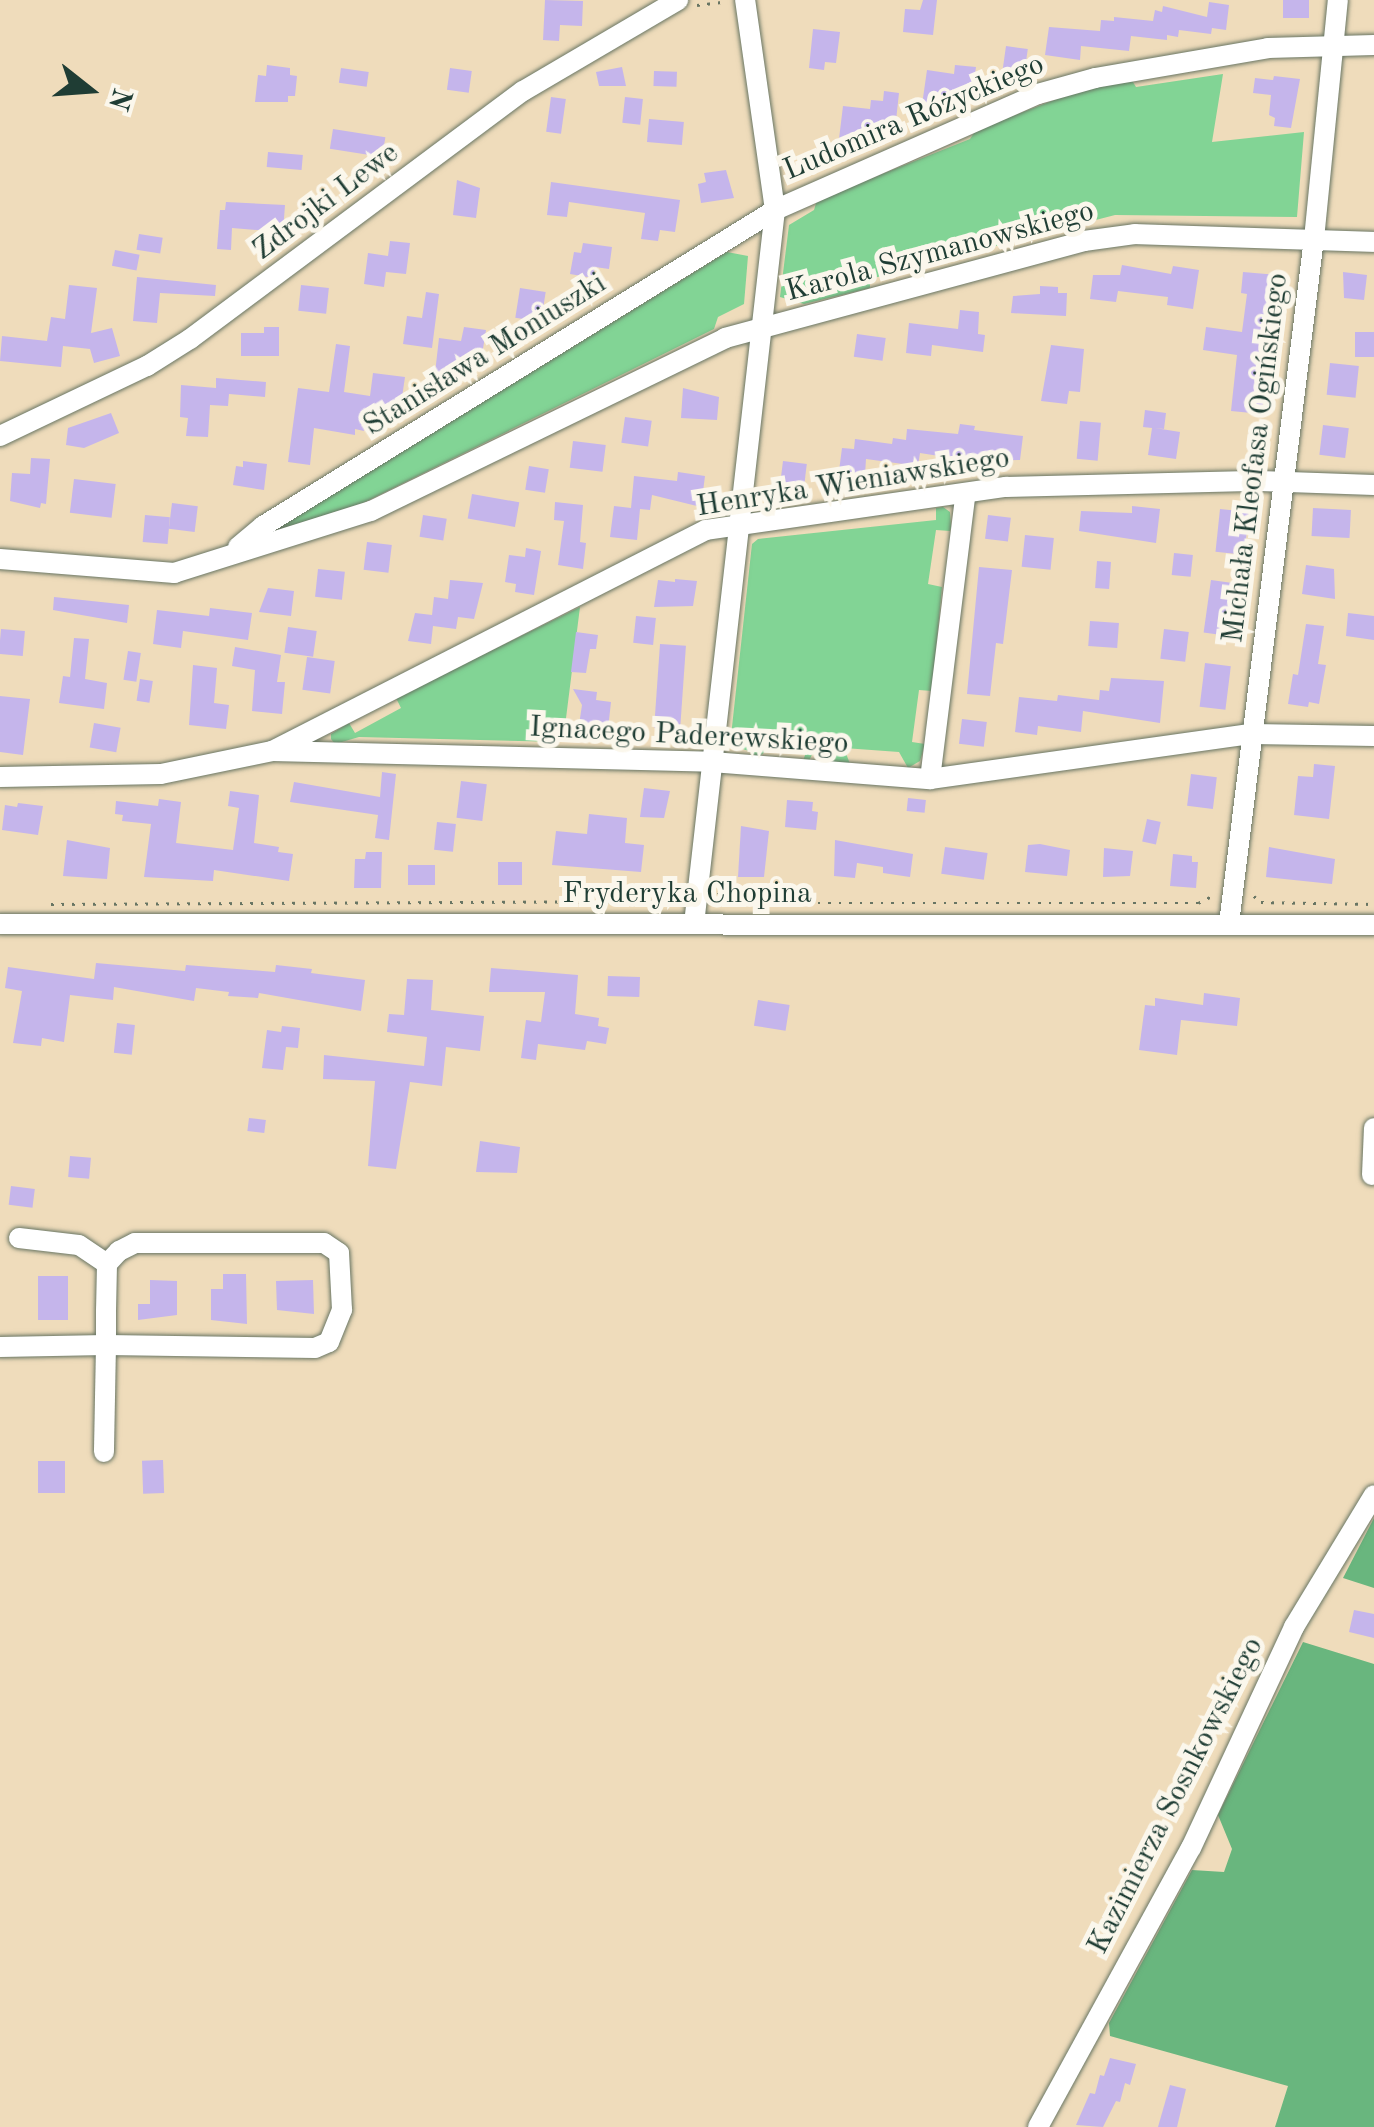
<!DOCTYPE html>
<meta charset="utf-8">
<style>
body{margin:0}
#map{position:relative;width:1374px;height:2127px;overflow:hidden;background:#efdcbb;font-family:"Old Standard TT",serif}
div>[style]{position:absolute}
.green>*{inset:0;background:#82d495}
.forest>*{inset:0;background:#69b67e}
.building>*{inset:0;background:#c5b5eb;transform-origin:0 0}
.path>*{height:2.5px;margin-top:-1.25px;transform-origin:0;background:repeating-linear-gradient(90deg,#687563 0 2.5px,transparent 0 10.5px)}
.roads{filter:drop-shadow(0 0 2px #687563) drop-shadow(0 0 2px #687563)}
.minor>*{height:20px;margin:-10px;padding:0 10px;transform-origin:10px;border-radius:10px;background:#fff}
span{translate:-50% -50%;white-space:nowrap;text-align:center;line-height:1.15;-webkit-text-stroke:10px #fbf7ec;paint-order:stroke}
.street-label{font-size:30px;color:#1f3d34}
.north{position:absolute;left:40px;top:40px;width:100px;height:100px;-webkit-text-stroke:8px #fbf7ec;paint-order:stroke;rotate:107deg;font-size:28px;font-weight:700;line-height:40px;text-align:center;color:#1f3d34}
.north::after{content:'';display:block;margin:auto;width:35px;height:45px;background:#1f3d34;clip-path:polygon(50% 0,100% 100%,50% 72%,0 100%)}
</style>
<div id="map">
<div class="green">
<i style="clip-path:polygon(1223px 74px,1212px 142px,1304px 132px,1297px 217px,1115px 215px,870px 279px,870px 288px,804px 304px,780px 297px,789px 225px,814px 210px,817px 200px,970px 139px,976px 130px,1070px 94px,1131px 79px,1136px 87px)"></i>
<i style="clip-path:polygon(727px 252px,748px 256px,744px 304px,718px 317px,714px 329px,363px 503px,272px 532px)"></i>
<i style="clip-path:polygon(943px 507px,950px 512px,951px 527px,950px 531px,936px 530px,928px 584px,942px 587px,932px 691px,919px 690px,912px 742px,925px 744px,920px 761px,908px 768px,899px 752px,844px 748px,850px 764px,828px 761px,822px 746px,816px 746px,809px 761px,803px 761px,807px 749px,770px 747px,757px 759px,752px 752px,730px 745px,752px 544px,758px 539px,936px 520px,936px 508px)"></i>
<i style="clip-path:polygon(580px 607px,563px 742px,359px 737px,335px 744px,331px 739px,331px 734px,349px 723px,355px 733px,401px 708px,396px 698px)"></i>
</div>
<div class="forest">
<i style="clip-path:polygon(1374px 1518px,1374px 1588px,1343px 1578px)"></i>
<i style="clip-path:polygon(1303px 1642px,1374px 1664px,1374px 2127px,1275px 2127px,1288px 2086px,1110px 2036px,1109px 2023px,1192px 1870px,1224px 1872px,1232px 1849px,1218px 1815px)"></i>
</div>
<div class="building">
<i style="clip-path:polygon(545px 0,583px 1px,582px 26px,560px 25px,559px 41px,543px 40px)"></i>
<i style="clip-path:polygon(923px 0,937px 0,933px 35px,903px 32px,905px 9px,920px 10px)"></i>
<i style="left:1283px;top:0;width:26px;height:18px"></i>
<i style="clip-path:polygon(1209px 2px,1229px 5px,1226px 30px,1212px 28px,1211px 34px,1179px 30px,1178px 37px,1167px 35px,1167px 40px,1131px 36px,1129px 51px,1081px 46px,1080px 60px,1045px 55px,1049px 27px,1100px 31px,1101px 20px,1114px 21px,1114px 17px,1153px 21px,1155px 10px,1162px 12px,1163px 6px,1207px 17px)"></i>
<i style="clip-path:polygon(813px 29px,840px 32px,836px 63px,825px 62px,824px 70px,809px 68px)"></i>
<i style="left:1006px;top:46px;width:22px;height:26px;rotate:8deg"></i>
<i style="clip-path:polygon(267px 65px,290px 68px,290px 75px,297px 76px,295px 96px,288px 96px,288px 102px,255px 102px,258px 75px,266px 76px)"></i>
<i style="clip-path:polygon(955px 65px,976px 67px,972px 94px,966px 94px,966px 100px,951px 98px,950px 104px,940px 103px,939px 107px,922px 105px,927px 70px,954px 74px)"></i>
<i style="clip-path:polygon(622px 67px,626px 86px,599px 86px,596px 72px)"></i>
<i style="left:341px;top:68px;width:28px;height:15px;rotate:8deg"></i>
<i style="left:450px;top:68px;width:22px;height:22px;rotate:8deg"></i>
<i style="left:654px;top:71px;width:23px;height:15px;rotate:2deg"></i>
<i style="clip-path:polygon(1274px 76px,1300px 79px,1291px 128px,1274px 126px,1275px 118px,1269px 115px,1271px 95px,1253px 93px,1255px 78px,1273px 80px)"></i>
<i style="clip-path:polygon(884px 91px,899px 93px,894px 139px,867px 136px,866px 145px,857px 144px,856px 150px,838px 147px,843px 106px,870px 109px,871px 100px,883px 101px)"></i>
<i style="left:551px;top:97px;width:15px;height:35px;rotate:8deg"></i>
<i style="left:625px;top:97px;width:18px;height:26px;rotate:6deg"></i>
<i style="left:649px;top:119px;width:35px;height:23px;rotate:5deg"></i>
<i style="left:333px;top:129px;width:53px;height:20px;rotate:9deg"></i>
<i style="left:268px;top:152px;width:35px;height:15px;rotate:5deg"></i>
<i style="clip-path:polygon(726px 170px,734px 198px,701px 203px,698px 184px,706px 182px,704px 173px)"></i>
<i style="clip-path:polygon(457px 180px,480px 188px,476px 218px,453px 215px)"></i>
<i style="clip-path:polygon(551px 182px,680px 200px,675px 232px,660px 230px,658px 241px,641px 239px,645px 213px,569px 202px,567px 217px,547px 215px)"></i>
<i style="clip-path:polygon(226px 202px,285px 205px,283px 232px,232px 228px,231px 250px,217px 249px,220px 210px,225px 210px)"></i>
<i style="left:139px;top:234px;width:24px;height:16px;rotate:9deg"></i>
<i style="clip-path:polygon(390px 241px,410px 243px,406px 274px,386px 272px,384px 287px,364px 284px,368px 253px,388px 256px)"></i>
<i style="clip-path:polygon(583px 243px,612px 247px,609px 269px,595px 267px,593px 278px,570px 274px,574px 252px,581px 253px)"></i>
<i style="left:115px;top:250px;width:25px;height:16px;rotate:11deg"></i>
<i style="clip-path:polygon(1122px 265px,1171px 274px,1173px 266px,1199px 270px,1193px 309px,1167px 305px,1168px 297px,1118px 291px,1116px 302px,1090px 299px,1093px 275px,1120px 275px)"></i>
<i style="clip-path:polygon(1243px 272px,1277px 275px,1263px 372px,1266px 372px,1262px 414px,1231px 411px,1237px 355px,1203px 350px,1206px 327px,1242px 332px,1247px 294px,1241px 293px)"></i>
<i style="clip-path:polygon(1343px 272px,1367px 275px,1364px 300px,1344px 298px)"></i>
<i style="clip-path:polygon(137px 277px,216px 285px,215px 296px,160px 293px,157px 323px,133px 321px)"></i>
<i style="clip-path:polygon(69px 285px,97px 288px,91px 333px,112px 328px,120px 356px,94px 363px,90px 349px,63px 346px,61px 367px,0 361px,2px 336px,47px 341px,51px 317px,65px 319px)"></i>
<i style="left:301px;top:285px;width:28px;height:26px;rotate:6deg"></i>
<i style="clip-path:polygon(1040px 286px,1058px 287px,1058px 293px,1067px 293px,1066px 316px,1011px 313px,1013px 296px,1040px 294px)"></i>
<i style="left:520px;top:288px;width:26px;height:30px;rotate:9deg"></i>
<i style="clip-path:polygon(426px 292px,439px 294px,432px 348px,403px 344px,407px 316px,422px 318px)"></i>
<i style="clip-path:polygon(960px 310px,979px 312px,978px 334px,985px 335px,983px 352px,932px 345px,931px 356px,906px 353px,909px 323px,958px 329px)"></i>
<i style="clip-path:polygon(264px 327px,279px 327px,279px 356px,241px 356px,241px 333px,264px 333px)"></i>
<i style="clip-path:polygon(464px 327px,486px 330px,481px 361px,459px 358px,457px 376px,435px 373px,439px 338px,461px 341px)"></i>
<i style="left:1374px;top:332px;width:25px;height:19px;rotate:90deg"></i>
<i style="left:857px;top:334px;width:29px;height:23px;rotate:8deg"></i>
<i style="clip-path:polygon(336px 344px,350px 346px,344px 392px,370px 396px,373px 373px,405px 377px,400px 411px,369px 407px,364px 431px,355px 429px,355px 435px,314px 428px,310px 465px,288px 462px,298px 388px,329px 392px)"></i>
<i style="clip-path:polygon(1051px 345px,1084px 349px,1080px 392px,1069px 391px,1067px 404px,1041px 401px)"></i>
<i style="left:1330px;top:363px;width:29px;height:32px;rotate:6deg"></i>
<i style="clip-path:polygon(216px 378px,266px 382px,265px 397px,229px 394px,228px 406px,210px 405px,208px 437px,186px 436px,188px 418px,180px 417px,181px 385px,216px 388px)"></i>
<i style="clip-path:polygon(683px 388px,719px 397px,717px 420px,681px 418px)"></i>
<i style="clip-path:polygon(1145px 410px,1166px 413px,1164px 429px,1155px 428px,1180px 432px,1176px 459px,1148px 455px,1152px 428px,1143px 427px)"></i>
<i style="clip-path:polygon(111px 413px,119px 433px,84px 448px,66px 445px,68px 428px)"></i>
<i style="left:625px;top:417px;width:27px;height:26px;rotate:8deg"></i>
<i style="left:1080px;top:421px;width:21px;height:38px;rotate:5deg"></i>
<i style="clip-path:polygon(960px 424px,975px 426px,974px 430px,1023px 436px,1020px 460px,971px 461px,920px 453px,918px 466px,866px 459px,865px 475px,839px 471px,842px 448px,854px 449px,855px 439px,892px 444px,893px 438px,906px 440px,907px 429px,958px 434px)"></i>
<i style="left:1323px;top:425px;width:26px;height:30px;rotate:7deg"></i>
<i style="left:573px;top:441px;width:33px;height:27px;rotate:7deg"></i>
<i style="clip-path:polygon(31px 458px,50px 459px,46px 504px,41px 503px,40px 508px,10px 501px,12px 473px,30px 474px)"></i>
<i style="clip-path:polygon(243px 461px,267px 464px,264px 490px,233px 485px,236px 466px,243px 467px)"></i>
<i style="left:783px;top:461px;width:24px;height:26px;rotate:7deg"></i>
<i style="left:529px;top:466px;width:20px;height:24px;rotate:9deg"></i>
<i style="clip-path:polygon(678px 472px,705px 476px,701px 507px,652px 495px,650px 510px,640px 509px,637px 540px,610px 537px,614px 506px,631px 508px,634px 476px,677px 481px)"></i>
<i style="left:74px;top:479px;width:42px;height:34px;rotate:7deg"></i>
<i style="left:472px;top:494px;width:48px;height:25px;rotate:10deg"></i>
<i style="clip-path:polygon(555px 502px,583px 505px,580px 542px,586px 543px,583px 569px,558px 565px,564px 521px,554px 520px)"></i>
<i style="left:172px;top:503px;width:26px;height:26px;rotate:7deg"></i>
<i style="clip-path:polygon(1132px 506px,1160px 509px,1156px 543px,1079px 531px,1081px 511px,1132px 513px)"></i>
<i style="left:1313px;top:508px;width:38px;height:28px;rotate:3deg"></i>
<i style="left:1220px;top:509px;width:29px;height:43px;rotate:6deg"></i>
<i style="left:145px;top:515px;width:25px;height:27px;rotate:5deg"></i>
<i style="left:423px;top:515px;width:24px;height:22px;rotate:9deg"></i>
<i style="left:988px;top:515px;width:23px;height:24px;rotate:7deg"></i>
<i style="left:1025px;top:535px;width:29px;height:32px;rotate:6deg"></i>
<i style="left:367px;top:542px;width:25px;height:28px;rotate:7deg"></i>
<i style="clip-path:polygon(526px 548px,541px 551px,534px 595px,515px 592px,516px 584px,505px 582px,509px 555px,525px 557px)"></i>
<i style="left:1174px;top:553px;width:19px;height:22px;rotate:6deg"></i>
<i style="left:1097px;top:561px;width:14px;height:27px;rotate:4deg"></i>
<i style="clip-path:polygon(1306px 565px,1334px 569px,1335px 599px,1302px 594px)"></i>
<i style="clip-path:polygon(979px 567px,1012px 570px,1003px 644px,996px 643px,990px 696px,967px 694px)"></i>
<i style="left:318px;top:569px;width:27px;height:28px;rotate:6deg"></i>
<i style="clip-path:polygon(675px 579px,697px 581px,693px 606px,654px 607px,658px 580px,675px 582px)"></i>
<i style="clip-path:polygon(450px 580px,483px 583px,474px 619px,458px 617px,456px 629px,433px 626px,431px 644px,408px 641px,415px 613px,432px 615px,434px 597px,448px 599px)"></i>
<i style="left:1211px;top:580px;width:29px;height:53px;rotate:8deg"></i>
<i style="clip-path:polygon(268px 588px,294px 591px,291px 616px,259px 612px)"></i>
<i style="clip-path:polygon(54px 597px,129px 605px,127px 623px,53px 610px)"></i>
<i style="clip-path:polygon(210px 608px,252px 613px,248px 640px,183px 631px,181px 648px,153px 644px,157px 610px,209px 616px)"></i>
<i style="clip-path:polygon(1348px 613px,1374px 616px,1374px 640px,1346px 636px)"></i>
<i style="left:636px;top:616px;width:20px;height:27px;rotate:6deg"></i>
<i style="left:1090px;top:621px;width:29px;height:25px;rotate:4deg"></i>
<i style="clip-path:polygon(1306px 624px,1324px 626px,1318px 664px,1326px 665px,1319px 704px,1309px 702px,1308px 707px,1288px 704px,1293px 674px,1298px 675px)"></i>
<i style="left:288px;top:627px;width:29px;height:26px;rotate:8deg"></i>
<i style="left:1px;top:629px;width:24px;height:25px;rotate:5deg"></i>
<i style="left:1164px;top:629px;width:25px;height:30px;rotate:7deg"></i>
<i style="clip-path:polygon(576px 632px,598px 635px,596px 649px,590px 649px,586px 673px,571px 672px)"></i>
<i style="clip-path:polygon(74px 638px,89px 639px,85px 679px,107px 683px,104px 709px,59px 703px,63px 676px,70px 677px)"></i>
<i style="left:660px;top:644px;width:26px;height:84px;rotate:4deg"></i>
<i style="clip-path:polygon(235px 647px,281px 655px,277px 682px,285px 682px,282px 714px,252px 711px,255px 670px,232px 666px)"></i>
<i style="left:128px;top:651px;width:13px;height:29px;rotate:9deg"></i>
<i style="left:307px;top:657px;width:28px;height:33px;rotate:8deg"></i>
<i style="left:1205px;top:663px;width:26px;height:44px;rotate:7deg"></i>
<i style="clip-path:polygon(193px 665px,217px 668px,214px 703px,229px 705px,226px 729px,189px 725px)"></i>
<i style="clip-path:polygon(1111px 678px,1164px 681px,1160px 723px,1083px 711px,1081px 732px,1038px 726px,1037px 735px,1015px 732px,1019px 697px,1057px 701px,1058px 695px,1099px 700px,1100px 690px,1109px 691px)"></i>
<i style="left:140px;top:679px;width:13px;height:22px;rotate:9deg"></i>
<i style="clip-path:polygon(573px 689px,597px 692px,596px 700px,611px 702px,608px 729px,579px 725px,582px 705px)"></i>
<i style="clip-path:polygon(0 696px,30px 699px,23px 755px,0 752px)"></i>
<i style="left:962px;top:719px;width:25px;height:25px;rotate:7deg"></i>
<i style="left:94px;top:723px;width:27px;height:25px;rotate:10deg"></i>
<i style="clip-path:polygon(1314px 764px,1335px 766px,1329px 819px,1294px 815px,1298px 776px,1313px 777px)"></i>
<i style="clip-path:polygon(382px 772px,396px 774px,389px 840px,375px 838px,378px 815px,290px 802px,294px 782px,380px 797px)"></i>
<i style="left:1191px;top:774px;width:26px;height:32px;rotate:7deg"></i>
<i style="left:461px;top:781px;width:26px;height:37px;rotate:7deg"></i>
<i style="clip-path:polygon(644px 788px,670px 791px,664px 818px,640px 817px)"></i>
<i style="clip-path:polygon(230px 791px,259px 795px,254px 843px,279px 847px,278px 852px,293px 854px,289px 881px,214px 870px,213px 881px,144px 877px,151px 824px,122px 821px,123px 815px,115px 814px,116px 801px,158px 806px,159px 799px,181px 802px,176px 843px,233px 850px,239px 808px,228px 806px)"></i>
<i style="left:908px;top:798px;width:18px;height:13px;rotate:6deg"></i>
<i style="clip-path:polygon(787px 800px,813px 802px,812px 811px,818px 812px,816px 830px,785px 827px)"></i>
<i style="clip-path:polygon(18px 803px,43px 806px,38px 835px,2px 830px,5px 805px,17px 807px)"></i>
<i style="clip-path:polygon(589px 814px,627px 818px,625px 843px,644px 845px,641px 872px,552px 865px,556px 831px,587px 834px)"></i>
<i style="left:1147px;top:819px;width:14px;height:23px;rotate:12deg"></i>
<i style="left:437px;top:822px;width:19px;height:28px;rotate:6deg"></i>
<i style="clip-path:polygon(741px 826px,769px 831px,764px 877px,738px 877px)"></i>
<i style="clip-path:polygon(67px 840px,110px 848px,107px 879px,63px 876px)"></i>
<i style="clip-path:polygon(835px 840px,913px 854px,910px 877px,883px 873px,883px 867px,857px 863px,855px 878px,834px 876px)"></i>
<i style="clip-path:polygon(1040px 844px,1070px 850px,1067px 876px,1025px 872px,1028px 845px)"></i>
<i style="left:945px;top:847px;width:43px;height:27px;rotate:8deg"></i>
<i style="clip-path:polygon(1269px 847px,1335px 859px,1332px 884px,1266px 877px)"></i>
<i style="clip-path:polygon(1104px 848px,1133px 851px,1130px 876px,1103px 877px)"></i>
<i style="clip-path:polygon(366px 852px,382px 852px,381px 888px,354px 888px,355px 859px,365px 859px)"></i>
<i style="clip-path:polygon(1173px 854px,1192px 856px,1192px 862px,1198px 862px,1196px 888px,1170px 886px)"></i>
<i style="left:498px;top:862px;width:24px;height:23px"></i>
<i style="left:408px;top:865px;width:27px;height:20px"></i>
<i style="clip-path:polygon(96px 963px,185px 971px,186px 965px,275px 972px,276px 965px,312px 969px,311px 973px,365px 980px,361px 1011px,259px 993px,258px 998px,228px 996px,229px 992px,196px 988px,194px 1001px,114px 987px,113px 1000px,70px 995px,64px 1042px,42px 1038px,41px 1046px,13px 1043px,22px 991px,5px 988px,8px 967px,94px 979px)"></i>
<i style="clip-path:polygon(491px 968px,578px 975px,575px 1014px,599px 1018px,598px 1026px,609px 1028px,606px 1044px,587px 1041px,585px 1050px,538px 1044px,536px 1060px,521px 1058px,526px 1020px,541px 1022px,545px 992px,489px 992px)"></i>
<i style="left:608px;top:976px;width:32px;height:20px;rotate:2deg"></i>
<i style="clip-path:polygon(407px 979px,433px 980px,431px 1010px,484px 1016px,480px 1051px,446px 1047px,442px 1086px,410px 1082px,396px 1169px,368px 1166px,375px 1081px,323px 1079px,324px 1055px,424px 1066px,427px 1037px,387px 1032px,389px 1014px,404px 1015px)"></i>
<i style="clip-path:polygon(1204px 993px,1240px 998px,1237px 1026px,1181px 1020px,1177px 1055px,1139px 1050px,1145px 1005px,1155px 1006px,1155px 998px,1203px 1005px)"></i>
<i style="left:758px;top:1000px;width:32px;height:26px;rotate:9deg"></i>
<i style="left:117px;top:1023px;width:18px;height:30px;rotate:6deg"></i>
<i style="clip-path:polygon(282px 1026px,300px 1028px,298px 1048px,286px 1047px,283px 1070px,262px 1068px,267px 1030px,281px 1032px)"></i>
<i style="left:249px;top:1118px;width:17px;height:13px;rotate:7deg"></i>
<i style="clip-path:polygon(480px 1141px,520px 1147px,517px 1173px,476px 1172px)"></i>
<i style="left:70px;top:1156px;width:21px;height:21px;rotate:5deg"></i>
<i style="left:11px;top:1186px;width:24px;height:19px;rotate:7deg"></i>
<i style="clip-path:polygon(223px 1274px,246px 1274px,247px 1324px,211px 1320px,211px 1289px,223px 1289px)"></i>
<i style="left:38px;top:1276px;width:30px;height:44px"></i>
<i style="clip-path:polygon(150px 1280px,177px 1281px,177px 1315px,138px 1320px,138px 1304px,150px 1304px)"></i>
<i style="clip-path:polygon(313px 1280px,314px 1314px,277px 1310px,276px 1281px)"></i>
<i style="left:163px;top:1460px;width:33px;height:21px;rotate:88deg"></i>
<i style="left:38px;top:1461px;width:27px;height:32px"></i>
<i style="clip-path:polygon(1354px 1610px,1374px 1614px,1374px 1638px,1349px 1632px)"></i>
<i style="clip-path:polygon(1110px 2058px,1136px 2064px,1130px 2085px,1125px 2083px,1120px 2102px,1116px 2101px,1103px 2127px,1076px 2125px,1090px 2093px,1095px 2094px,1100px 2075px,1104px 2076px)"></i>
<i style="clip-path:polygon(1170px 2085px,1186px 2089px,1177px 2127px,1158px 2127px)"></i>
</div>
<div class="path">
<i style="left:697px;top:5px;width:31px;rotate:-7deg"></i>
<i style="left:718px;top:892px;width:19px;rotate:35deg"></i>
<i style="left:734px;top:903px;width:464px"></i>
<i style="left:1198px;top:903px;width:18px;rotate:-27deg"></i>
<i style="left:1254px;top:896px;width:9px;rotate:41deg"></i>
<i style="left:1261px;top:902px;width:113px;rotate:1deg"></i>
<i style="left:51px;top:904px;width:609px;rotate:-0.28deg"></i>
<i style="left:660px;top:901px;width:23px;rotate:-38deg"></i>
</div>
<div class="roads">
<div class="minor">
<i style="left:0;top:436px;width:163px;rotate:-25.5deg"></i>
<i style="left:147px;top:366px;width:51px;rotate:-32.1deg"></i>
<i style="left:190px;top:339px;width:415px;rotate:-36.7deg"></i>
<i style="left:523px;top:91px;width:180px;rotate:-30.4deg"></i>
<i style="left:238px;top:547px;width:33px;rotate:-40deg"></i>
<i style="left:263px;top:526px;width:602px;rotate:-31.68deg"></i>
<i style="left:775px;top:210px;width:287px;rotate:-23.8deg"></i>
<i style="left:1038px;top:94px;width:59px;rotate:-15.7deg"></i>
<i style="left:1095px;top:78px;width:176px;rotate:-9.8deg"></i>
<i style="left:1268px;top:48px;width:106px;rotate:-1.6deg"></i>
<i style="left:0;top:559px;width:175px;rotate:4.6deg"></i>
<i style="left:174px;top:573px;width:207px;rotate:-17.5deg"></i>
<i style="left:371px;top:511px;width:394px;rotate:-26deg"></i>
<i style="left:725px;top:338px;width:372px;rotate:-15.1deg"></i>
<i style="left:1084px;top:241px;width:51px;rotate:-7.8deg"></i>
<i style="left:1135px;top:234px;width:239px;rotate:1.9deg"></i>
<i style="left:274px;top:750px;width:485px;rotate:-27deg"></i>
<i style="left:706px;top:530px;width:303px;rotate:-8.2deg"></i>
<i style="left:1006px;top:487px;width:254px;rotate:-1.4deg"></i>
<i style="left:1260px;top:481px;width:114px;rotate:2deg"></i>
<i style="left:0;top:777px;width:161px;rotate:-1.1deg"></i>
<i style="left:161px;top:774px;width:113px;rotate:-11.7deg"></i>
<i style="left:272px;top:751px;width:440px;rotate:1.4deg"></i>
<i style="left:712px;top:762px;width:219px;rotate:4.5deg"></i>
<i style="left:930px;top:779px;width:325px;rotate:-8deg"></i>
<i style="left:1252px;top:734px;width:122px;rotate:0.9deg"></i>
<i style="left:930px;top:779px;width:285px;rotate:-82.9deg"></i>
<i style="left:0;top:924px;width:1374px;rotate:0.04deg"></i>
<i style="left:694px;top:924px;width:719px;rotate:-83.53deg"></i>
<i style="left:775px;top:210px;width:212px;rotate:-98.1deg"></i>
<i style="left:1229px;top:924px;width:690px;rotate:-82.93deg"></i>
<i style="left:1314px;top:239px;width:240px;rotate:-84.3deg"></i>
<i style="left:1372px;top:1175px;width:47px;rotate:-87.6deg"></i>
<i style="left:19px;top:1238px;width:60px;rotate:6.7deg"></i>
<i style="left:79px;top:1245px;width:34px;rotate:34deg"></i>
<i style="left:0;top:1347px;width:106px;rotate:-1.1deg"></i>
<i style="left:106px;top:1345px;width:209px;rotate:0.8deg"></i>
<i style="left:315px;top:1348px;width:15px;rotate:-23deg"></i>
<i style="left:329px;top:1342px;width:35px;rotate:-68deg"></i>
<i style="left:342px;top:1310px;width:57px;rotate:-93deg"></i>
<i style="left:339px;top:1253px;width:18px;rotate:-146deg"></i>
<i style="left:324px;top:1243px;width:189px;rotate:180deg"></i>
<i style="left:135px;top:1243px;width:18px;rotate:153deg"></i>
<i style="left:119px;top:1251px;width:18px;rotate:133deg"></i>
<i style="left:107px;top:1264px;width:46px;rotate:91.2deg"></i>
<i style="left:106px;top:1310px;width:35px;rotate:90deg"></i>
<i style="left:106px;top:1345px;width:107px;rotate:91.1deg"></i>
<i style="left:1038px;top:2127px;width:318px;rotate:-61.3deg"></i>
<i style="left:1191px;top:1848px;width:244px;rotate:-65deg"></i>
<i style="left:1294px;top:1627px;width:154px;rotate:-58.8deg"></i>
</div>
</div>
<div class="street-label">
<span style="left:914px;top:118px;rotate:-23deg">Ludomira Różyckiego</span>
<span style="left:326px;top:202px;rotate:-37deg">Zdrojki Lewe</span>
<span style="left:940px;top:252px;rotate:-15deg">Karola Szymanowskiego</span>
<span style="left:485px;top:355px;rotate:-32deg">Stanisława Moniuszki</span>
<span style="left:1256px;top:458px;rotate:-83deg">Michała Kleofasa Ogińskiego</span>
<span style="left:853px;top:483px;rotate:-9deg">Henryka Wieniawskiego</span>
<span style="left:689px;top:736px;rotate:3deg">Ignacego Paderewskiego</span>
<span style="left:687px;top:894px">Fryderyka Chopina</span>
<span style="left:1176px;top:1796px;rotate:-63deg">Kazimierza Sosnkowskiego</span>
</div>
<div class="north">N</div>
</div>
